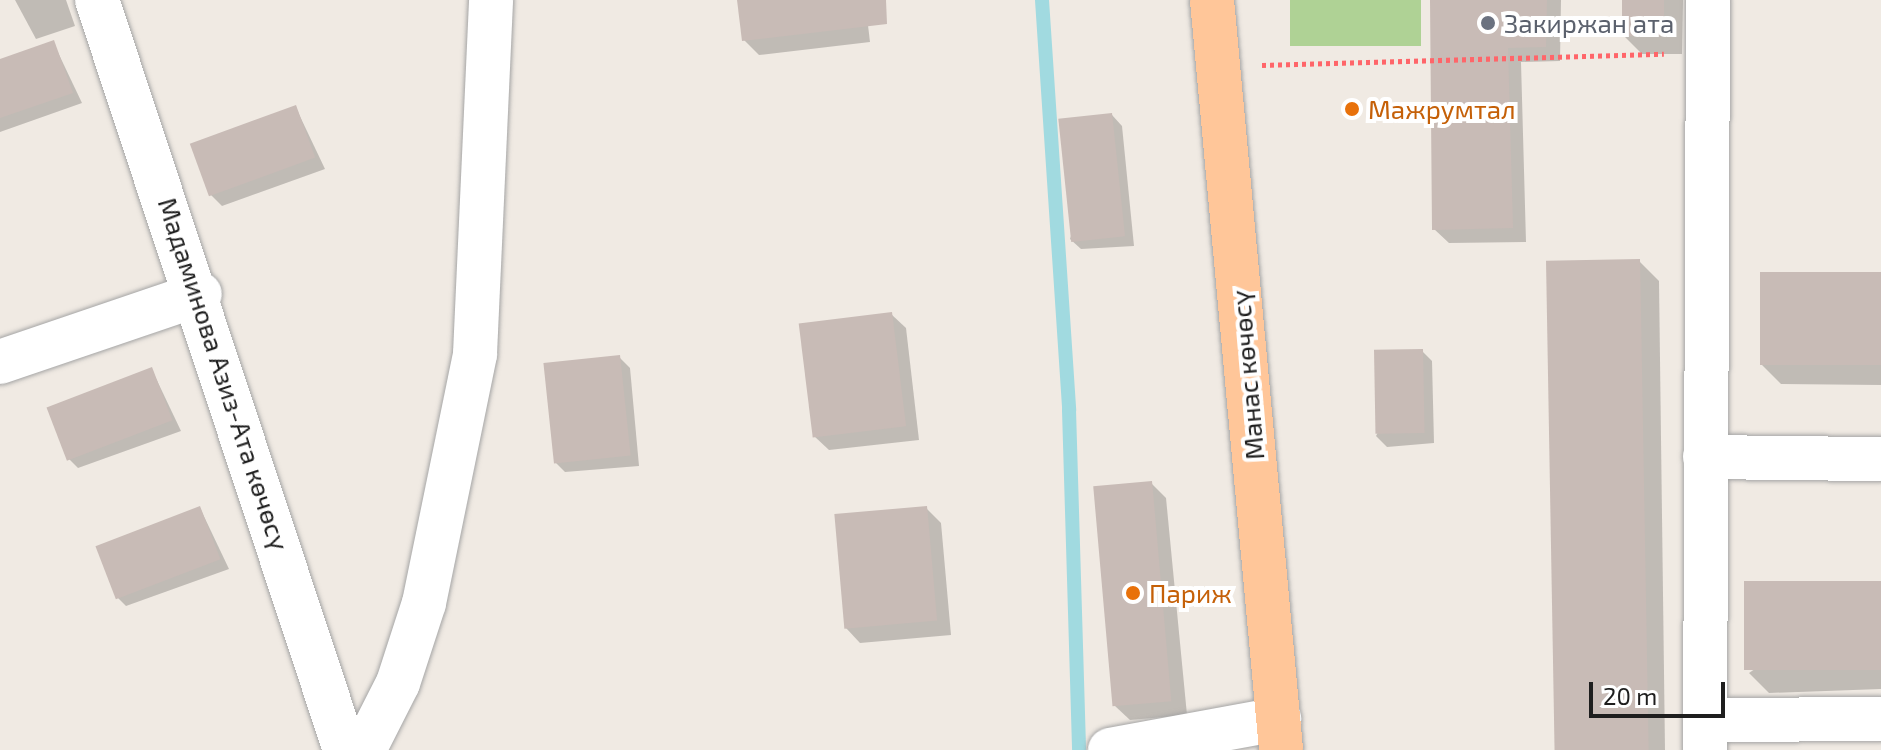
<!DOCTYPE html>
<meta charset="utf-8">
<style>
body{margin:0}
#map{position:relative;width:1881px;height:750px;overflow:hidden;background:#f0eae3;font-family:"Exo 2",sans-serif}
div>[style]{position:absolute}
.forest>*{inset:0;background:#afd295;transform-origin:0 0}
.shadow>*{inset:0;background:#0003}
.stream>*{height:14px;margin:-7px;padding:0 7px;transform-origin:7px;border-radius:7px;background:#a1dae0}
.building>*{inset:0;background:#c8bbb6;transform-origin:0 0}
.path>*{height:5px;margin-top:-2.5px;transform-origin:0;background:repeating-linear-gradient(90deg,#ff6569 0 4px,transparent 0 8px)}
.roads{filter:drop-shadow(0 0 2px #a5a5a5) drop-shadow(0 0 2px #a5a5a5)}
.minor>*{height:44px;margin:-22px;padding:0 22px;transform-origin:22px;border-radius:22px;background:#fff}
.major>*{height:44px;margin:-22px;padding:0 22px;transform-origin:22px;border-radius:22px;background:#ffc699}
.dots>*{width:22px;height:22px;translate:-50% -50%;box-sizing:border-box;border:4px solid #fff;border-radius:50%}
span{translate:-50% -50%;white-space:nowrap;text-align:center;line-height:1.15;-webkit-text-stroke:8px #fff;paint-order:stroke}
.worship-label{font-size:26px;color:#5b616d}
.left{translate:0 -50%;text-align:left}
.food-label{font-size:26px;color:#c56008}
.street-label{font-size:26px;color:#1e1e1e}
.scale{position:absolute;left:1589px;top:682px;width:136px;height:36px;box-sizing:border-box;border:4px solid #1e1e1e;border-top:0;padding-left:10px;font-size:24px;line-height:28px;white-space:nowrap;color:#1e1e1e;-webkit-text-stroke:6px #fff;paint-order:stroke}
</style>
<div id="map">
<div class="forest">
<i style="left:1290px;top:0;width:131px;height:46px"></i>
</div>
<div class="shadow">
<i style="clip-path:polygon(15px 0,66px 0,75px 26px,36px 39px)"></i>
<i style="clip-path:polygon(739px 0,865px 0,870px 42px,759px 55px,744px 40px)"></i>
<i style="clip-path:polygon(1432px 0,1561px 0,1560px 61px,1521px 62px,1526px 242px,1449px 243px,1434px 229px)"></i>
<i style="clip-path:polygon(1624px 0,1683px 0,1682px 54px,1642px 54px,1623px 35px)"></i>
<i style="clip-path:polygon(53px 42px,82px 103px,0 132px,0 61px)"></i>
<i style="clip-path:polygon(296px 108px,325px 169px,222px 206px,211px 195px)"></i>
<i style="clip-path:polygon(1112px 115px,1122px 126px,1134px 246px,1081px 249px,1070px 239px)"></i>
<i style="clip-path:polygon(1639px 261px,1659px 281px,1665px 750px,1555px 750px)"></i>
<i style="clip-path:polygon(1881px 275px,1881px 385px,1781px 384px,1761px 364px)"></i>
<i style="clip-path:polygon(891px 314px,906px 328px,919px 440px,829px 450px,814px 436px)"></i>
<i style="clip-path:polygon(1422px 351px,1432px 361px,1434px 443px,1387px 447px,1376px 436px)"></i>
<i style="clip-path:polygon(620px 358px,630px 368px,639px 466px,565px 472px,554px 461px)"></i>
<i style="clip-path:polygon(152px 370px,181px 431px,78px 468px,67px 457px)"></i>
<i style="clip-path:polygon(1151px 483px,1166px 498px,1187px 715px,1130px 720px,1115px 706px)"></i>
<i style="clip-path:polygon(200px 508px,229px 569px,126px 606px,115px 595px)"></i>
<i style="clip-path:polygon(926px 508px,941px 523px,951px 635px,860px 643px,846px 628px)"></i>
<i style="clip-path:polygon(1881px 583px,1881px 689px,1769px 693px,1749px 673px)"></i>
</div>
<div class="stream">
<i style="left:1042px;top:0;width:411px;rotate:86.2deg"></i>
<i style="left:1069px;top:410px;width:340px;rotate:88.3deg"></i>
</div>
<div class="building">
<i style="clip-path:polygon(737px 0,886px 0,887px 24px,742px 41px)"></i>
<i style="clip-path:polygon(1430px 0,1547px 0,1546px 47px,1508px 48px,1513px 228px,1432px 230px)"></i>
<i style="left:1622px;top:0;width:42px;height:36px"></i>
<i style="clip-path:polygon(54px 40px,73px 93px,0 118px,0 59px)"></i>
<i style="left:296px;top:105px;width:56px;height:113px;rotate:70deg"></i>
<i style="left:1112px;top:113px;width:124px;height:54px;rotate:84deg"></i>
<i style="left:1640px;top:259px;width:491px;height:94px;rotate:89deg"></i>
<i style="left:1760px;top:272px;width:121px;height:93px"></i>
<i style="left:892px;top:312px;width:115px;height:94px;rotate:83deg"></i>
<i style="left:1423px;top:349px;width:84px;height:49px;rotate:89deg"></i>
<i style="left:620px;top:355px;width:101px;height:77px;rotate:84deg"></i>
<i style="left:152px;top:367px;width:57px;height:113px;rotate:69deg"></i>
<i style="left:1152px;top:481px;width:221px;height:59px;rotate:85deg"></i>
<i style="left:200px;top:506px;width:57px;height:112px;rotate:69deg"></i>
<i style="left:927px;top:506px;width:115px;height:93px;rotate:85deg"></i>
<i style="left:1881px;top:581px;width:89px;height:137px;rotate:90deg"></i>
</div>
<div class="path">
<i style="left:1262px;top:65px;width:402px;rotate:-1.6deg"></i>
</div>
<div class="roads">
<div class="minor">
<i style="left:97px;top:0;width:790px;rotate:71.7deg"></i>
<i style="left:0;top:362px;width:211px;rotate:-18.8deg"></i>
<i style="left:1705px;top:457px;width:176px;rotate:0.7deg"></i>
<i style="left:1705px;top:720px;width:176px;rotate:-0.3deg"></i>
<i style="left:364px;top:750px;width:75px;rotate:-63.1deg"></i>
<i style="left:398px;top:683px;width:84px;rotate:-72deg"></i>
<i style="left:424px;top:603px;width:254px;rotate:-78.4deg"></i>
<i style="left:475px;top:354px;width:354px;rotate:-87.4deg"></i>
<i style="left:1110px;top:750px;width:172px;rotate:-10.4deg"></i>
<i style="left:1705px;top:750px;width:750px;rotate:-89.77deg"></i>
</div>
<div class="major">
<i style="left:1212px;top:0;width:753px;rotate:84.74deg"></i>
</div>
</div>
<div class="dots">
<i style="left:1488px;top:23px;background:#6b7280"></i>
<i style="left:1352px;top:109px;background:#e8710a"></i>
<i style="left:1133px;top:593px;background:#e8710a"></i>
</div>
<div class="worship-label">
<span class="left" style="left:1504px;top:23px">Закиржан ата</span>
</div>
<div class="food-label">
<span class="left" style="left:1368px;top:109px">Мажрумтал</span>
<span class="left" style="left:1149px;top:593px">Париж</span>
</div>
<div class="street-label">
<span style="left:224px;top:374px;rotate:72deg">Мадаминова Азиз-Ата көчөсү</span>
<span style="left:1247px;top:375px;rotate:-95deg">Манас көчөсү</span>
</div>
<div class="scale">20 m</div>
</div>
